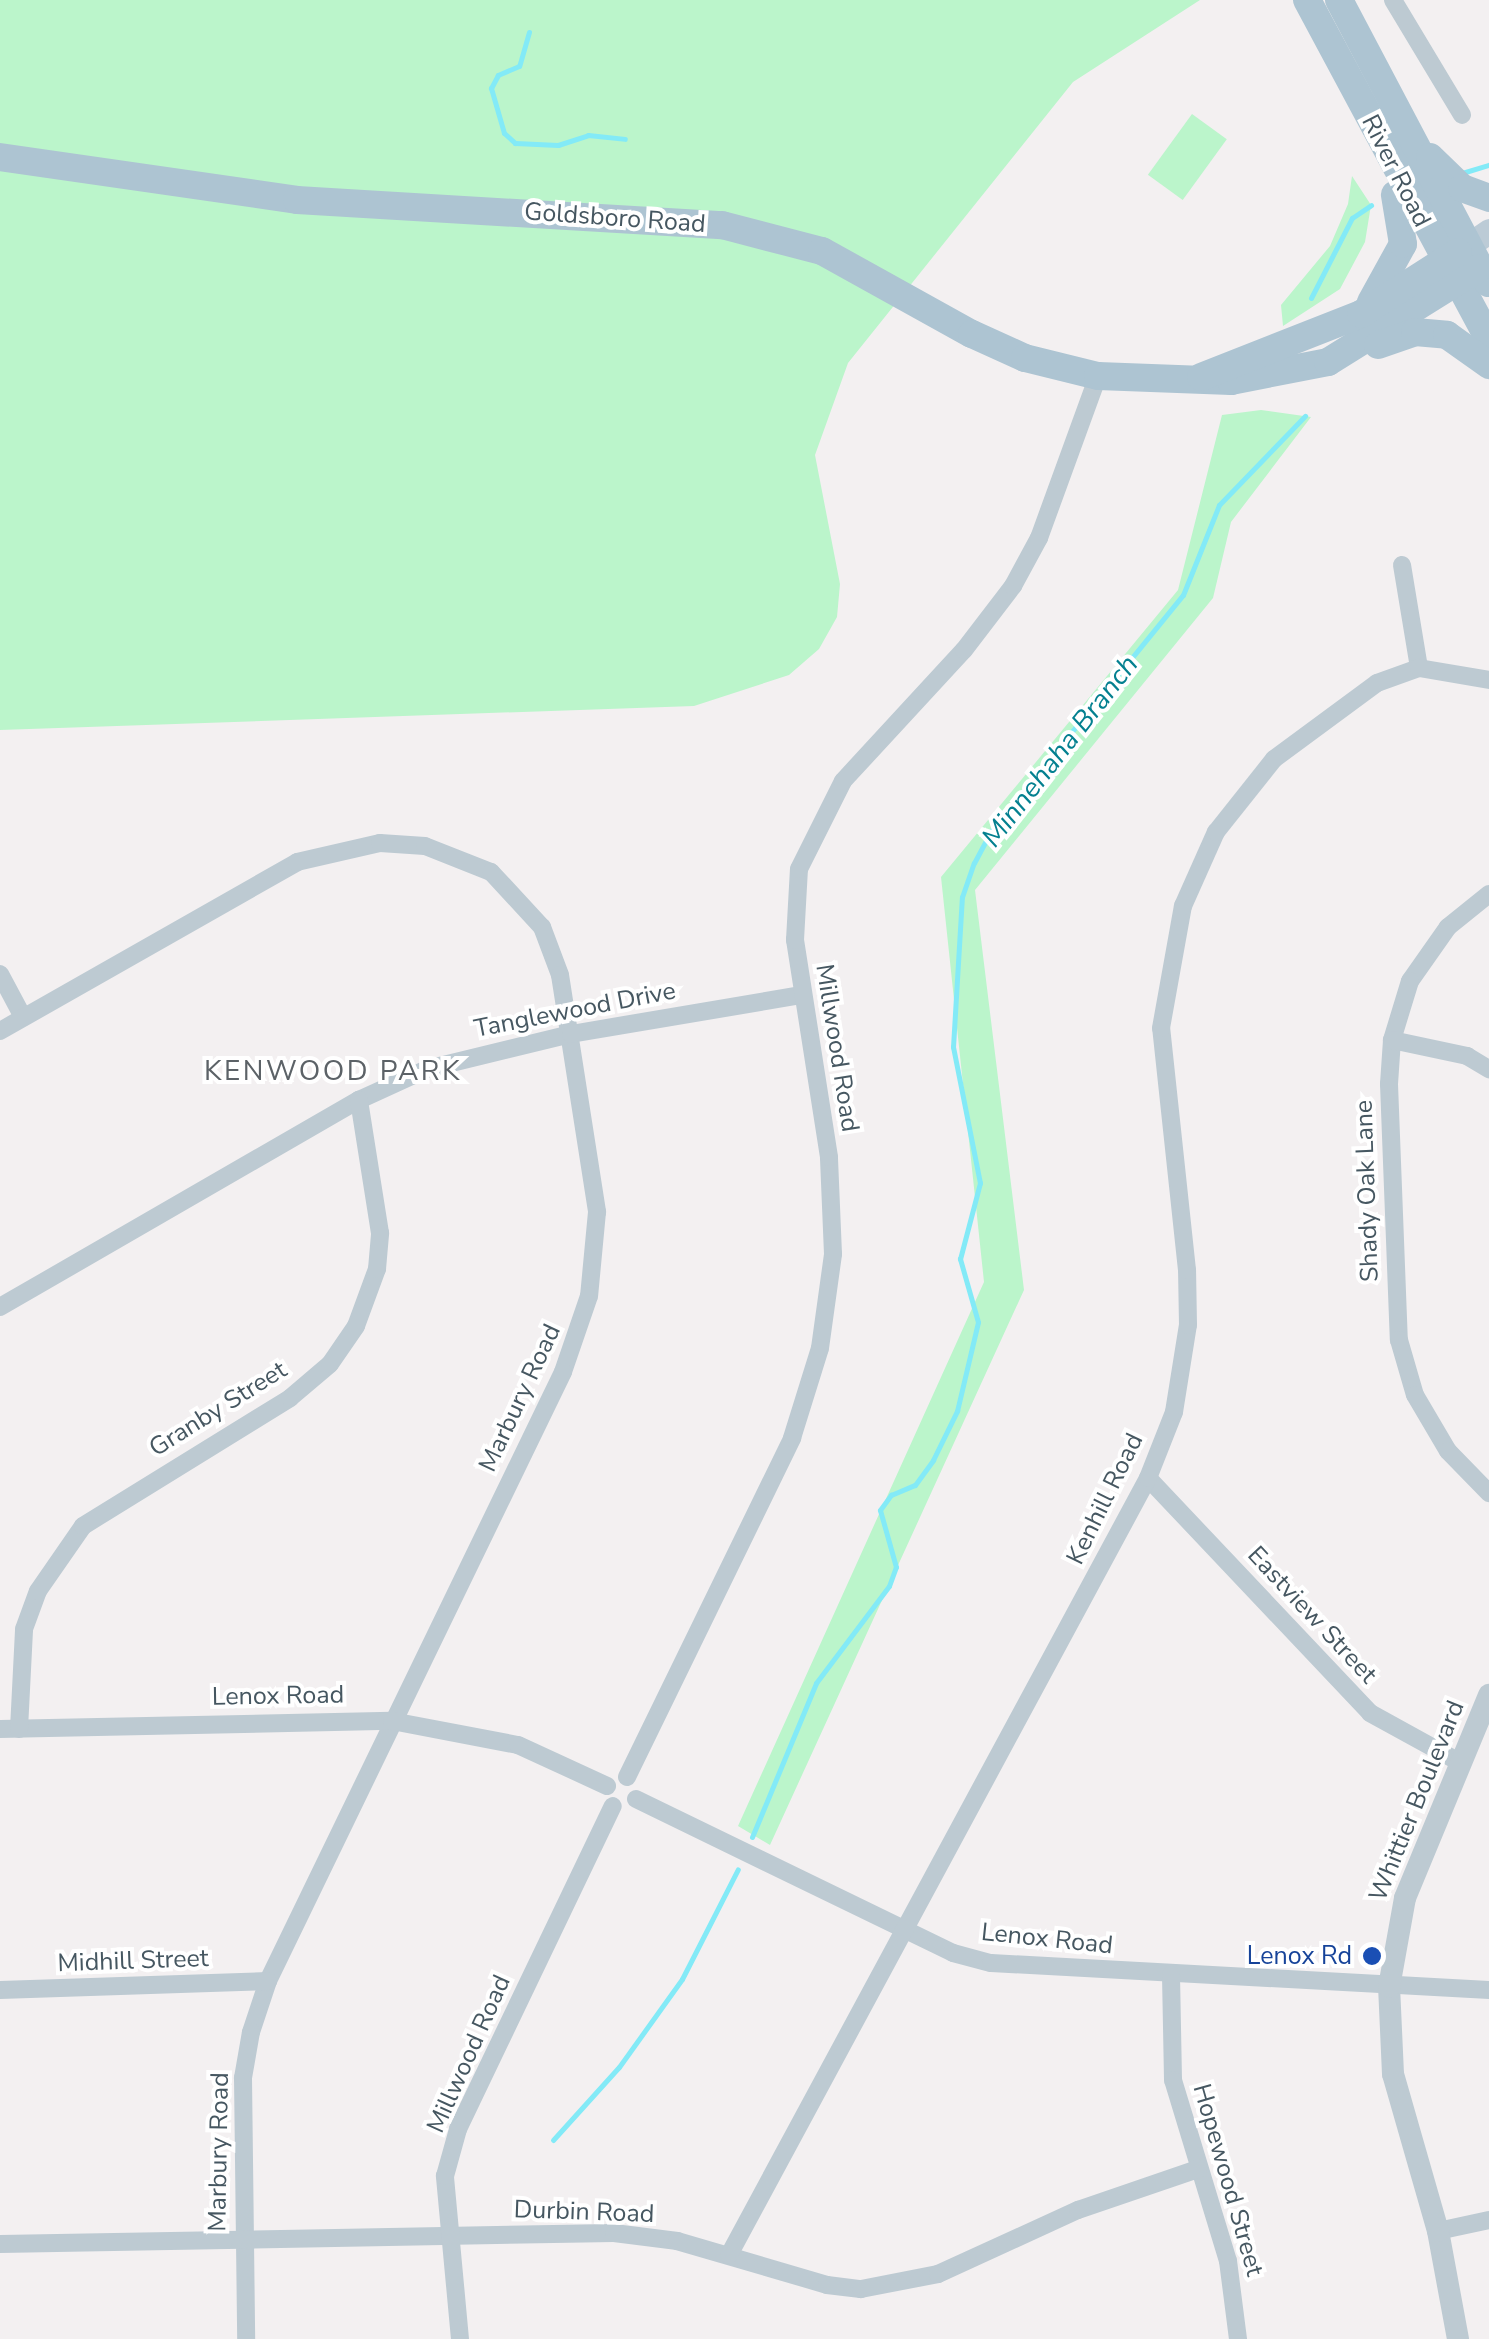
<!DOCTYPE html>
<style>
body{margin:0}
#map{position:relative;width:1489px;height:2339px;overflow:hidden;background:#f3f0f1;font-family:"Nunito Sans",sans-serif}
div>[style]{position:absolute}
.green>*{inset:0;background:#bbf5cb;transform-origin:0 0}
.stream>*{height:5px;margin:-2.5px;padding:0 2.5px;transform-origin:2.5px;border-radius:2.5px;background:#83eaf7}
.minor>*{height:18px;margin:-9px;padding:0 9px;transform-origin:9px;border-radius:9px;background:#bdcad2}
.tertiary>*{height:22px;margin:-11px;padding:0 11px;transform-origin:11px;border-radius:11px;background:#bdcad2}
.secondary>*{height:25px;margin:-12.5px;padding:0 12.5px;transform-origin:12.5px;border-radius:12.5px;background:#bccbd6}
.primary>*{height:28px;margin:-14px;padding:0 14px;transform-origin:14px;border-radius:14px;background:#adc4d2}
.dots>*{width:28px;height:28px;translate:-50% -50%;box-sizing:border-box;border:5px solid #fff;border-radius:50%}
span{translate:-50% -50%;white-space:nowrap;text-align:center;line-height:1.15;-webkit-text-stroke:8px #fff;paint-order:stroke}
.street-label{font-size:25px;color:#465761}
.transit-label{font-size:25px;color:#164399}
.right{translate:-100% -50%;text-align:right}
.water-label{font-size:28px;color:#048090;font-style:italic}
.neighbourhood-label{font-size:28px;color:#5c6267;letter-spacing:2.5px}
</style>
<div id="map">
<div class="green">
<i style="clip-path:polygon(0 0,1200px 0,1073px 82px,848px 363px,815px 455px,840px 584px,837px 617px,819px 649px,789px 675px,694px 706px,0 730px)"></i>
<i style="left:1192px;top:114px;width:43px;height:75px;rotate:36deg"></i>
<i style="clip-path:polygon(1352px 176px,1371px 205px,1365px 242px,1340px 289px,1283px 326px,1281px 305px,1330px 246px,1348px 204px)"></i>
<i style="clip-path:polygon(1261px 410px,1311px 417px,1231px 522px,1213px 598px,975px 890px,1024px 1290px,770px 1845px,738px 1826px,984px 1282px,941px 877px,1178px 590px,1222px 415px)"></i>
</div>
<div class="stream">
<i style="left:529px;top:32px;width:35px;rotate:106deg"></i>
<i style="left:519px;top:66px;width:23px;rotate:157deg"></i>
<i style="left:498px;top:75px;width:15px;rotate:118deg"></i>
<i style="left:491px;top:88px;width:47px;rotate:73.9deg"></i>
<i style="left:504px;top:133px;width:15px;rotate:42deg"></i>
<i style="left:515px;top:143px;width:43px;rotate:2.7deg"></i>
<i style="left:558px;top:145px;width:32px;rotate:-18deg"></i>
<i style="left:588px;top:135px;width:37px;rotate:6deg"></i>
<i style="left:1462px;top:173px;width:28px;rotate:-17deg"></i>
<i style="left:1311px;top:298px;width:90px;rotate:-62.9deg"></i>
<i style="left:1352px;top:218px;width:23px;rotate:-34deg"></i>
<i style="left:752px;top:1837px;width:167px;rotate:-67.4deg"></i>
<i style="left:816px;top:1683px;width:121px;rotate:-53deg"></i>
<i style="left:889px;top:1586px;width:20px;rotate:-70deg"></i>
<i style="left:896px;top:1567px;width:59px;rotate:-105.7deg"></i>
<i style="left:880px;top:1510px;width:19px;rotate:-54deg"></i>
<i style="left:891px;top:1495px;width:26px;rotate:-23deg"></i>
<i style="left:915px;top:1485px;width:31px;rotate:-54deg"></i>
<i style="left:933px;top:1460px;width:55px;rotate:-63.9deg"></i>
<i style="left:957px;top:1411px;width:91px;rotate:-76.7deg"></i>
<i style="left:978px;top:1322px;width:66px;rotate:-105.9deg"></i>
<i style="left:960px;top:1259px;width:79px;rotate:-75.3deg"></i>
<i style="left:980px;top:1183px;width:139px;rotate:-101.2deg"></i>
<i style="left:953px;top:1047px;width:150px;rotate:-86.6deg"></i>
<i style="left:962px;top:897px;width:36px;rotate:-71deg"></i>
<i style="left:974px;top:863px;width:36px;rotate:-62deg"></i>
<i style="left:991px;top:831px;width:304px;rotate:-50.9deg"></i>
<i style="left:1183px;top:595px;width:97px;rotate:-68.2deg"></i>
<i style="left:1219px;top:505px;width:124px;rotate:-46deg"></i>
<i style="left:553px;top:2140px;width:98px;rotate:-47.9deg"></i>
<i style="left:619px;top:2067px;width:108px;rotate:-54.4deg"></i>
<i style="left:682px;top:1979px;width:123px;rotate:-63deg"></i>
</div>
<div class="minor">
<i style="left:1393px;top:0;width:134px;rotate:59deg"></i>
<i style="left:1402px;top:565px;width:104px;rotate:80.6deg"></i>
<i style="left:1489px;top:894px;width:53px;rotate:141.2deg"></i>
<i style="left:1448px;top:927px;width:66px;rotate:125.1deg"></i>
<i style="left:1410px;top:981px;width:62px;rotate:107deg"></i>
<i style="left:1392px;top:1040px;width:44px;rotate:93.9deg"></i>
<i style="left:1389px;top:1084px;width:256px;rotate:87.8deg"></i>
<i style="left:1399px;top:1340px;width:57px;rotate:73.8deg"></i>
<i style="left:1415px;top:1395px;width:65px;rotate:59.5deg"></i>
<i style="left:1448px;top:1451px;width:59px;rotate:45.7deg"></i>
<i style="left:0;top:974px;width:49px;rotate:61.9deg"></i>
<i style="left:0;top:1031px;width:342px;rotate:-29.6deg"></i>
<i style="left:297px;top:862px;width:85px;rotate:-12.9deg"></i>
<i style="left:380px;top:843px;width:45px;rotate:3.8deg"></i>
<i style="left:425px;top:846px;width:71px;rotate:21.5deg"></i>
<i style="left:491px;top:872px;width:75px;rotate:47.2deg"></i>
<i style="left:542px;top:927px;width:51px;rotate:69.4deg"></i>
<i style="left:560px;top:975px;width:240px;rotate:81.1deg"></i>
<i style="left:597px;top:1212px;width:84px;rotate:95.4deg"></i>
<i style="left:589px;top:1296px;width:80px;rotate:108.9deg"></i>
<i style="left:563px;top:1372px;width:677px;rotate:115.85deg"></i>
<i style="left:268px;top:1981px;width:54px;rotate:108.4deg"></i>
<i style="left:251px;top:2032px;width:47px;rotate:99.9deg"></i>
<i style="left:243px;top:2078px;width:261px;rotate:89.3deg"></i>
<i style="left:1392px;top:1040px;width:77px;rotate:12deg"></i>
<i style="left:1467px;top:1056px;width:26px;rotate:31deg"></i>
<i style="left:0;top:1307px;width:414px;rotate:-30deg"></i>
<i style="left:359px;top:1100px;width:75px;rotate:-24.5deg"></i>
<i style="left:427px;top:1069px;width:148px;rotate:-13.7deg"></i>
<i style="left:571px;top:1034px;width:234px;rotate:-9.6deg"></i>
<i style="left:1148px;top:1478px;width:323px;rotate:46.6deg"></i>
<i style="left:1370px;top:1713px;width:102px;rotate:28.8deg"></i>
<i style="left:0;top:1729px;width:392px;rotate:-1.2deg"></i>
<i style="left:392px;top:1721px;width:128px;rotate:10.8deg"></i>
<i style="left:518px;top:1745px;width:98px;rotate:24.7deg"></i>
<i style="left:19px;top:1729px;width:100px;rotate:-87.1deg"></i>
<i style="left:24px;top:1629px;width:40px;rotate:-69.8deg"></i>
<i style="left:38px;top:1591px;width:79px;rotate:-55.3deg"></i>
<i style="left:83px;top:1526px;width:243px;rotate:-31.7deg"></i>
<i style="left:290px;top:1398px;width:52px;rotate:-40.4deg"></i>
<i style="left:330px;top:1364px;width:46px;rotate:-55.6deg"></i>
<i style="left:356px;top:1326px;width:61px;rotate:-69.8deg"></i>
<i style="left:377px;top:1269px;width:36px;rotate:-85deg"></i>
<i style="left:380px;top:1233px;width:135px;rotate:-99deg"></i>
<i style="left:627px;top:1777px;width:377px;rotate:-64deg"></i>
<i style="left:792px;top:1438px;width:94px;rotate:-72.7deg"></i>
<i style="left:820px;top:1348px;width:95px;rotate:-82.1deg"></i>
<i style="left:833px;top:1254px;width:97px;rotate:-92.4deg"></i>
<i style="left:829px;top:1157px;width:220px;rotate:-98.9deg"></i>
<i style="left:795px;top:940px;width:71px;rotate:-86.8deg"></i>
<i style="left:799px;top:869px;width:98px;rotate:-63.4deg"></i>
<i style="left:843px;top:781px;width:178px;rotate:-47.3deg"></i>
<i style="left:964px;top:650px;width:81px;rotate:-52.6deg"></i>
<i style="left:1013px;top:586px;width:55px;rotate:-61.6deg"></i>
<i style="left:1039px;top:538px;width:172px;rotate:-70deg"></i>
<i style="left:636px;top:1799px;width:352px;rotate:25.9deg"></i>
<i style="left:953px;top:1953px;width:39px;rotate:15deg"></i>
<i style="left:991px;top:1963px;width:499px;rotate:3.1deg"></i>
<i style="left:1171px;top:1975px;width:105px;rotate:88.9deg"></i>
<i style="left:1173px;top:2080px;width:189px;rotate:73.1deg"></i>
<i style="left:1228px;top:2261px;width:79px;rotate:82.7deg"></i>
<i style="left:0;top:1990px;width:268px;rotate:-1.9deg"></i>
<i style="left:1438px;top:2231px;width:52px;rotate:-12.2deg"></i>
<i style="left:0;top:2244px;width:614px;rotate:-1.03deg"></i>
<i style="left:614px;top:2233px;width:64px;rotate:7.2deg"></i>
<i style="left:677px;top:2241px;width:156px;rotate:16.3deg"></i>
<i style="left:827px;top:2285px;width:34px;rotate:7deg"></i>
<i style="left:861px;top:2289px;width:78px;rotate:-11deg"></i>
<i style="left:938px;top:2274px;width:154px;rotate:-24.6deg"></i>
<i style="left:1078px;top:2210px;width:127px;rotate:-18.9deg"></i>
<i style="left:729px;top:2255px;width:883px;rotate:-61.66deg"></i>
<i style="left:1148px;top:1478px;width:71px;rotate:-68.5deg"></i>
<i style="left:1174px;top:1412px;width:88px;rotate:-80.9deg"></i>
<i style="left:1188px;top:1325px;width:55px;rotate:-91deg"></i>
<i style="left:1187px;top:1270px;width:243px;rotate:-96.1deg"></i>
<i style="left:1161px;top:1028px;width:124px;rotate:-79.8deg"></i>
<i style="left:1183px;top:906px;width:81px;rotate:-66deg"></i>
<i style="left:1216px;top:832px;width:93px;rotate:-51.5deg"></i>
<i style="left:1274px;top:759px;width:128px;rotate:-36.4deg"></i>
<i style="left:1377px;top:683px;width:45px;rotate:-19.7deg"></i>
<i style="left:1419px;top:668px;width:71px;rotate:9.7deg"></i>
<i style="left:460px;top:2339px;width:164px;rotate:-95.3deg"></i>
<i style="left:445px;top:2176px;width:49px;rotate:-74.5deg"></i>
<i style="left:458px;top:2129px;width:358px;rotate:-64.4deg"></i>
</div>
<div class="tertiary">
<i style="left:1458px;top:2339px;width:110px;rotate:-100.5deg"></i>
<i style="left:1438px;top:2231px;width:163px;rotate:-106deg"></i>
<i style="left:1393px;top:2074px;width:87px;rotate:-92.6deg"></i>
<i style="left:1389px;top:1987px;width:90px;rotate:-79.8deg"></i>
<i style="left:1405px;top:1898px;width:220px;rotate:-67.5deg"></i>
</div>
<div class="secondary">
<i style="left:1467px;top:246px;width:27px;rotate:-34deg"></i>
</div>
<div class="primary">
<i style="left:1307px;top:0;width:386px;rotate:61.8deg"></i>
<i style="left:1339px;top:0;width:320px;rotate:62.2deg"></i>
<i style="left:0;top:157px;width:300px;rotate:8.2deg"></i>
<i style="left:297px;top:200px;width:426px;rotate:3.4deg"></i>
<i style="left:722px;top:225px;width:103px;rotate:14.6deg"></i>
<i style="left:822px;top:251px;width:171px;rotate:29deg"></i>
<i style="left:972px;top:334px;width:58px;rotate:24.4deg"></i>
<i style="left:1025px;top:358px;width:75px;rotate:13.9deg"></i>
<i style="left:1098px;top:376px;width:133px;rotate:2.2deg"></i>
<i style="left:1231px;top:381px;width:99px;rotate:-11.1deg"></i>
<i style="left:1328px;top:362px;width:178px;rotate:-31.9deg"></i>
<i style="left:1430px;top:157px;width:45px;rotate:44.1deg"></i>
<i style="left:1462px;top:188px;width:29px;rotate:20deg"></i>
<i style="left:1371px;top:302px;width:66px;rotate:-61.1deg"></i>
<i style="left:1403px;top:244px;width:50px;rotate:-99.3deg"></i>
<i style="left:1378px;top:345px;width:39px;rotate:-19deg"></i>
<i style="left:1415px;top:332px;width:32px;rotate:5deg"></i>
<i style="left:1447px;top:335px;width:52px;rotate:35.5deg"></i>
<i style="left:1201px;top:377px;width:172px;rotate:-21.5deg"></i>
<i style="left:1361px;top:314px;width:115px;rotate:-32.6deg"></i>
</div>
<div class="dots">
<i style="left:1372px;top:1956px;background:#1a4fb4"></i>
</div>
<div class="street-label">
<span style="left:1396px;top:171px;rotate:63deg">River Road</span>
<span style="left:615px;top:218px;rotate:4deg">Goldsboro Road</span>
<span style="left:575px;top:1010px;rotate:-11deg">Tanglewood Drive</span>
<span style="left:837px;top:1048px;rotate:81deg">Millwood Road</span>
<span style="left:1367px;top:1191px;rotate:-92deg">Shady Oak Lane</span>
<span style="left:520px;top:1398px;rotate:-65deg">Marbury Road</span>
<span style="left:218px;top:1409px;rotate:-32deg">Granby Street</span>
<span style="left:1105px;top:1499px;rotate:-64deg">Kenhill Road</span>
<span style="left:1312px;top:1615px;rotate:47deg">Eastview Street</span>
<span style="left:278px;top:1696px;rotate:-1deg">Lenox Road</span>
<span style="left:1417px;top:1801px;rotate:-68deg">Whittier Boulevard</span>
<span style="left:1047px;top:1939px;rotate:6deg">Lenox Road</span>
<span style="left:133px;top:1961px;rotate:-2deg">Midhill Street</span>
<span style="left:469px;top:2054px;rotate:-66deg">Millwood Road</span>
<span style="left:219px;top:2152px;rotate:-89deg">Marbury Road</span>
<span style="left:1228px;top:2180px;rotate:74deg">Hopewood Street</span>
<span style="left:584px;top:2212px;rotate:2deg">Durbin Road</span>
</div>
<div class="transit-label">
<span class="right" style="left:1352px;top:1956px">Lenox Rd</span>
</div>
<div class="water-label">
<span style="left:1060px;top:751px;rotate:-52deg">Minnehaha Branch</span>
</div>
<div class="neighbourhood-label">
<span style="left:333px;top:1071px">KENWOOD PARK</span>
</div>
</div>
